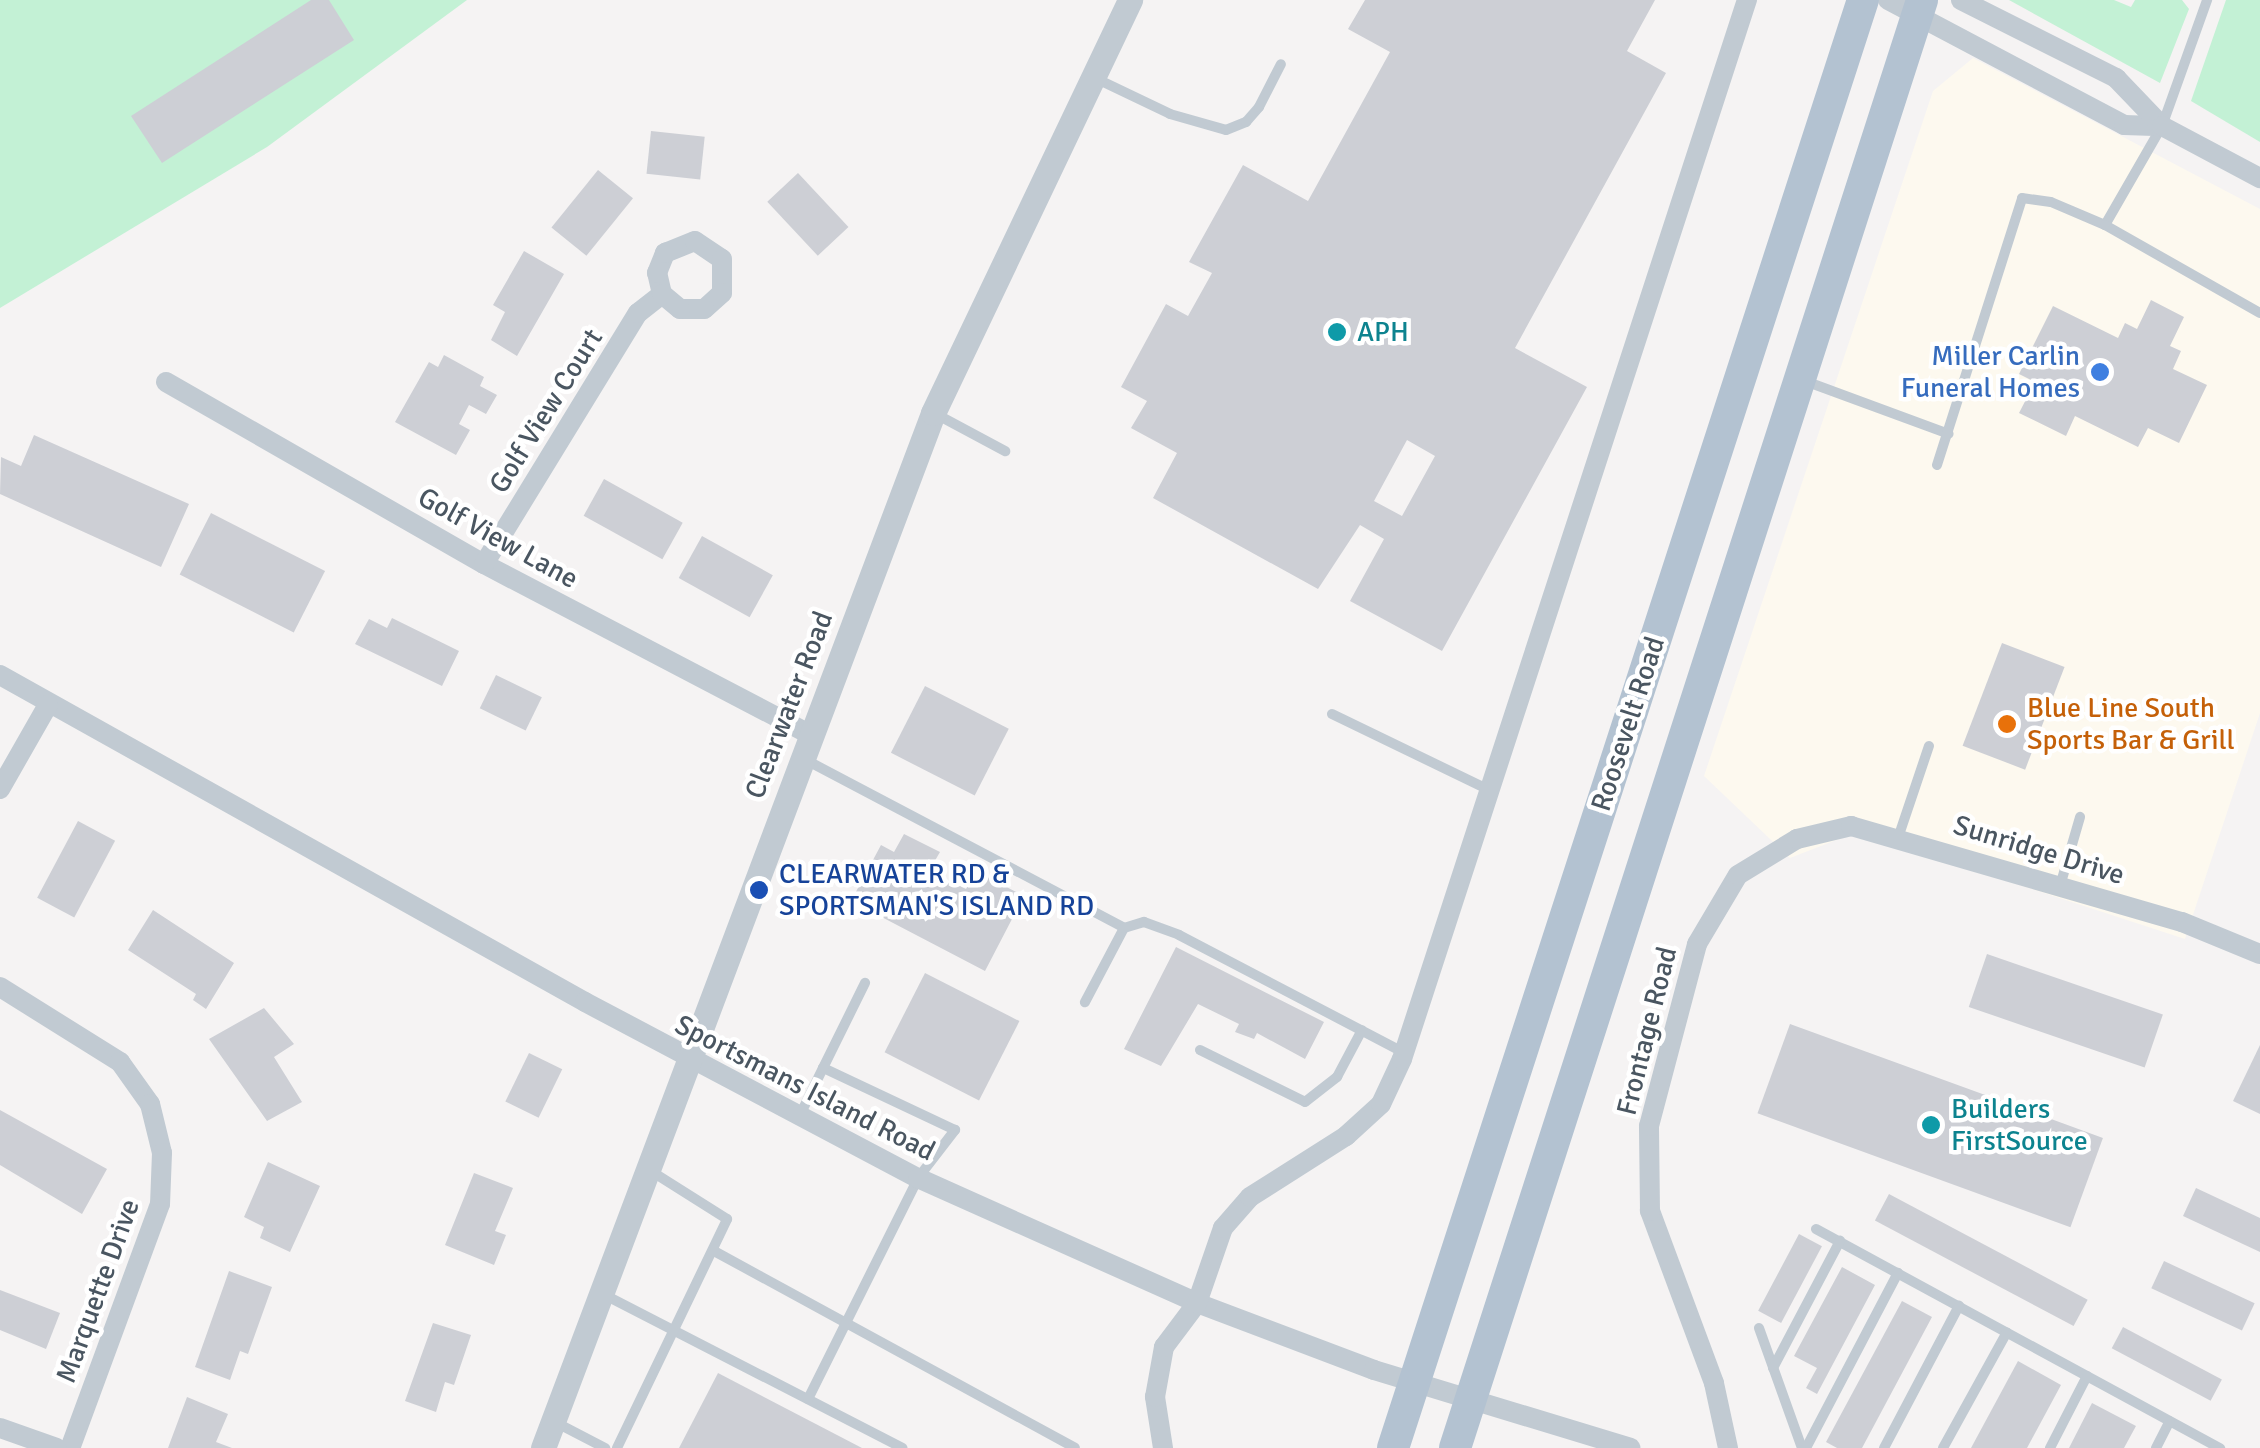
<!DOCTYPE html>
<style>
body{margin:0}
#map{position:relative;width:2260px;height:1448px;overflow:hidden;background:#f5f3f3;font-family:Signika,sans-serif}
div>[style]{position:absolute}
.commercial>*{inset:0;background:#fdf9ef}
.green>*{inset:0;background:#c3f1d5}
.building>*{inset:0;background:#cdcfd5;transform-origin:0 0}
.service>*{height:10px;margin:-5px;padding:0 5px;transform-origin:5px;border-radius:5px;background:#c1cad2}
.minor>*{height:20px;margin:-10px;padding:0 10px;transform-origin:10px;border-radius:10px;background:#c1cad2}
.tertiary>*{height:25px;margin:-12.5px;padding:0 12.5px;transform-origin:12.5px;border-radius:12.5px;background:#c1cad2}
.primary>*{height:32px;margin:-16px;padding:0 16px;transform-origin:16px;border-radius:16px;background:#b3c2d1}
.dots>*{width:28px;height:28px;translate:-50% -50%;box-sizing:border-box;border:5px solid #fff;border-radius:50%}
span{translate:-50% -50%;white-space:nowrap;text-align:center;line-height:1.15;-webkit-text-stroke:9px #fff;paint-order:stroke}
.culture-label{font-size:28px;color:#0d838f}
.left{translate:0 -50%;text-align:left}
.shop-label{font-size:28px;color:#366cbe}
.right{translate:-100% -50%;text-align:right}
.street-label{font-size:28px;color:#4a5661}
.food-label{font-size:28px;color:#c56008}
.transit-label{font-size:28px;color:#164399}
</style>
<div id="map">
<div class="commercial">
<i style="clip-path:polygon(1973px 58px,2260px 209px,2260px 713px,2185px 939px,1857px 832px,1790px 858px,1704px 776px,1933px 91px)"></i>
</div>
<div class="green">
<i style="clip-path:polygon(0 0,467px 0,267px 147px,0 308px)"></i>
<i style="clip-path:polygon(2009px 0,2114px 0,2131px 7px,2135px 0,2182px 0,2189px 9px,2160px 83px)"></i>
<i style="clip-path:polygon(2226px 0,2260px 0,2260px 142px,2191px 101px)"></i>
</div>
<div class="building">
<i style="clip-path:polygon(311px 0,329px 0,354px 40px,162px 163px,131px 116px)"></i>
<i style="clip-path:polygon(evenodd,1365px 0,1655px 0,1627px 51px,1666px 73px,1515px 348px,1587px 387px,1442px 651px,1350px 601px,1384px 539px,1360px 525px,1318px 589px,1153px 498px,1177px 453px,1131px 428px,1147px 401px,1121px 387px,1166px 304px,1188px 316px,1212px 273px,1189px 262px,1243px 165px,1308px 201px,1390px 52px,1348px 29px,1365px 0,1407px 440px,1435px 456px,1402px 516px,1374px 501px,1407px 440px)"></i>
<i style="left:651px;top:131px;width:54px;height:43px;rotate:6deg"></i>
<i style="left:598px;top:170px;width:45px;height:74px;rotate:39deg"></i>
<i style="left:798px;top:173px;width:74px;height:42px;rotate:47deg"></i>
<i style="clip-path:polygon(524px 251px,564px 274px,517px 356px,491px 340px,505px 312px,493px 305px)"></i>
<i style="clip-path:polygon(2151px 300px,2184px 317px,2170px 346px,2181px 351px,2173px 369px,2207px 385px,2179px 443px,2148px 428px,2138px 447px,2075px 416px,2066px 436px,2019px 413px,2035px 382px,2019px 374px,2053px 306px,2118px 338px,2125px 323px,2137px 329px)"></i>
<i style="clip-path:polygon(444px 355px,484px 377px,480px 386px,497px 395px,486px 414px,469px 405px,459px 424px,470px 430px,456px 455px,395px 422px,429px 362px,438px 367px)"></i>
<i style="clip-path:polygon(34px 435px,189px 504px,161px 567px,0 494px,1px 457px,21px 466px)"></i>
<i style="left:604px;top:479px;width:90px;height:42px;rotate:29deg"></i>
<i style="left:211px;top:513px;width:128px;height:69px;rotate:27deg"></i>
<i style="left:702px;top:536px;width:81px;height:48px;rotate:29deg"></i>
<i style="clip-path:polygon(392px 618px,459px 651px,442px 686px,355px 644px,369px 619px,387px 628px)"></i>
<i style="left:2002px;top:643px;width:67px;height:110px;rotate:21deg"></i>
<i style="left:496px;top:675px;width:51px;height:37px;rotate:26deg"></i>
<i style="left:925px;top:686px;width:94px;height:75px;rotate:27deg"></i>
<i style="left:78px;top:821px;width:42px;height:87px;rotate:28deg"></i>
<i style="clip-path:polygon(904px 834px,940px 852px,929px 871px,966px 889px,976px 871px,1024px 896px,985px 971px,851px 901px,881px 845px,894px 852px)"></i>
<i style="clip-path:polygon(153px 910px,234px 963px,206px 1009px,193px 1000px,196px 994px,128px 950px)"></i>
<i style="clip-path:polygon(1176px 947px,1324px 1022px,1305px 1059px,1257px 1033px,1254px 1039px,1235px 1032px,1239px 1024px,1198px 1004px,1161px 1066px,1124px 1049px)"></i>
<i style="left:1987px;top:954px;width:186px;height:56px;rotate:19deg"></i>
<i style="left:925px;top:973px;width:106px;height:89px;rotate:27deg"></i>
<i style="clip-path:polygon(264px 1008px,294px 1044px,274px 1057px,302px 1102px,267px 1121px,209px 1039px)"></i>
<i style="left:1790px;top:1024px;width:333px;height:95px;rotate:20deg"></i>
<i style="clip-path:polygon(2260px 1045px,2260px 1114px,2233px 1101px)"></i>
<i style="left:529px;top:1053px;width:37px;height:54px;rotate:26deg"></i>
<i style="clip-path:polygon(0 1110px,107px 1169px,82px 1214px,0 1165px)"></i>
<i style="clip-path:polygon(268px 1162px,320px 1186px,290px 1252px,260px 1238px,264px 1227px,244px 1217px)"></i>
<i style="clip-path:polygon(474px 1173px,513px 1188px,495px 1231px,506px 1235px,494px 1265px,445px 1245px)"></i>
<i style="clip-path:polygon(2196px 1188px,2260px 1218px,2260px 1252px,2183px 1216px)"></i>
<i style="left:1889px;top:1194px;width:225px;height:30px;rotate:28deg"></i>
<i style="left:1799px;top:1234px;width:26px;height:87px;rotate:28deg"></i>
<i style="left:2164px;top:1261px;width:100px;height:30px;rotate:25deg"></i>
<i style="clip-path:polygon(1842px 1267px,1875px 1285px,1817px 1394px,1806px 1388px,1817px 1368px,1794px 1356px)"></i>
<i style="clip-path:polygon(229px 1271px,272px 1287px,248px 1354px,240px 1351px,230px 1380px,195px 1367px)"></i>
<i style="clip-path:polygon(0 1290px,60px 1313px,46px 1349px,0 1330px)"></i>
<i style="clip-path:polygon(1902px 1301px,1932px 1317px,1862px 1448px,1837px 1448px,1826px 1442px)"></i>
<i style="clip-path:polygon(433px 1323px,471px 1335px,454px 1385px,445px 1382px,436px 1412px,405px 1401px)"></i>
<i style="left:2123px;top:1327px;width:112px;height:24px;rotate:28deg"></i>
<i style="clip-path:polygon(2018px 1361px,2061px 1385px,2027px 1448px,1971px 1448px)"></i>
<i style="clip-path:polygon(718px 1373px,862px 1448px,679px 1448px)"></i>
<i style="clip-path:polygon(187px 1397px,228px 1414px,216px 1442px,232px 1448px,168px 1448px)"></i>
<i style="clip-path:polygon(2092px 1403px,2136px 1426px,2124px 1448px,2069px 1448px)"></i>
</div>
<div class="service">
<i style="left:1095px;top:78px;width:83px;rotate:25.6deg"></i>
<i style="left:1170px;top:114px;width:58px;rotate:15.9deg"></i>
<i style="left:1226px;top:130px;width:22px;rotate:-22deg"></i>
<i style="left:1246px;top:122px;width:20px;rotate:-49deg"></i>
<i style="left:1259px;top:107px;width:48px;rotate:-62.9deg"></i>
<i style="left:2105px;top:225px;width:114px;rotate:-60.1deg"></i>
<i style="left:2162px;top:126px;width:134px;rotate:-70.3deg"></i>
<i style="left:1805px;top:381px;width:153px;rotate:20.2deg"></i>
<i style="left:934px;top:413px;width:81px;rotate:28.2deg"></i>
<i style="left:1937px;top:465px;width:280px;rotate:-72.3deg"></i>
<i style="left:2022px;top:198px;width:29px;rotate:8deg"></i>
<i style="left:2051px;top:202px;width:59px;rotate:23.1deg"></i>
<i style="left:2105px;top:225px;width:178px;rotate:29.6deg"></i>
<i style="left:1332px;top:714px;width:174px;rotate:25.8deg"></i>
<i style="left:806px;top:760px;width:360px;rotate:27.8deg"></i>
<i style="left:1124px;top:928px;width:84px;rotate:117.8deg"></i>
<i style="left:1899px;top:835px;width:94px;rotate:-71.4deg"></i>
<i style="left:2060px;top:886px;width:72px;rotate:-73.8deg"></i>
<i style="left:1124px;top:928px;width:21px;rotate:-17deg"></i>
<i style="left:1144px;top:922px;width:37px;rotate:20deg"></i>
<i style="left:1179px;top:935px;width:253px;rotate:27.6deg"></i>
<i style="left:1200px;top:1050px;width:117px;rotate:26.3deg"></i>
<i style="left:1305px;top:1102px;width:41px;rotate:-38deg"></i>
<i style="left:1337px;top:1077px;width:53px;rotate:-62deg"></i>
<i style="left:800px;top:1115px;width:52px;rotate:-63.9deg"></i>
<i style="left:1816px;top:1229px;width:460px;rotate:28.5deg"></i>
<i style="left:714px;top:1251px;width:411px;rotate:28.6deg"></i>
<i style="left:601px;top:1293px;width:339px;rotate:27.2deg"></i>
<i style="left:1759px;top:1328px;width:127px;rotate:70.3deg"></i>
<i style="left:1773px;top:1368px;width:144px;rotate:-62.2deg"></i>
<i style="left:808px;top:1399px;width:247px;rotate:-63.5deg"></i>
<i style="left:918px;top:1178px;width:61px;rotate:-52.4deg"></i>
<i style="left:955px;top:1130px;width:146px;rotate:-154.8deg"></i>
<i style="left:823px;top:1068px;width:95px;rotate:-63.7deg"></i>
<i style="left:553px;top:1421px;width:59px;rotate:27.4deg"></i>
<i style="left:617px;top:1448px;width:254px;rotate:-64.3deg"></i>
<i style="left:727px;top:1219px;width:90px;rotate:-147.7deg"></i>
<i style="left:1806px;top:1448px;width:198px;rotate:-62.3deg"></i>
<i style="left:1884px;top:1448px;width:161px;rotate:-62.2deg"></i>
<i style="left:1943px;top:1448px;width:132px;rotate:-61.1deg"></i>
<i style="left:2050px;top:1448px;width:81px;rotate:-62.8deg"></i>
<i style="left:2156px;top:1448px;width:30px;rotate:-63deg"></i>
</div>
<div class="minor">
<i style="left:1888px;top:0;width:267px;rotate:27.9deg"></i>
<i style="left:2124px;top:125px;width:38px;rotate:2deg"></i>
<i style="left:1961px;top:0;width:174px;rotate:26.7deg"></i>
<i style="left:2116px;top:78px;width:66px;rotate:46.2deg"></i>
<i style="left:2162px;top:126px;width:111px;rotate:28deg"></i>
<i style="left:166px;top:382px;width:366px;rotate:29.8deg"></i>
<i style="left:484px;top:564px;width:367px;rotate:27.6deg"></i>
<i style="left:484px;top:564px;width:294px;rotate:-58.5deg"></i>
<i style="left:638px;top:313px;width:31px;rotate:-38deg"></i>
<i style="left:662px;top:294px;width:22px;rotate:-103deg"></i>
<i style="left:657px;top:273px;width:22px;rotate:-68deg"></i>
<i style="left:665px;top:253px;width:32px;rotate:-22deg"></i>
<i style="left:695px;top:241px;width:32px;rotate:34deg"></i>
<i style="left:722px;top:259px;width:34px;rotate:90deg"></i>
<i style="left:722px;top:293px;width:24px;rotate:138deg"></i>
<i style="left:704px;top:309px;width:24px;rotate:180deg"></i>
<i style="left:680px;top:309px;width:23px;rotate:-140deg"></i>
<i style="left:0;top:675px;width:670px;rotate:29.2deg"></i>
<i style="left:585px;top:1002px;width:377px;rotate:27.9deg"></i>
<i style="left:918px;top:1178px;width:306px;rotate:24.1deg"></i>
<i style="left:1197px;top:1303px;width:189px;rotate:20.7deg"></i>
<i style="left:1374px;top:1370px;width:268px;rotate:16.9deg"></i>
<i style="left:0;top:789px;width:97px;rotate:-60.3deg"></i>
<i style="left:0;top:987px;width:142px;rotate:32deg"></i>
<i style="left:120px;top:1062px;width:52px;rotate:54.5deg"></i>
<i style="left:150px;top:1104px;width:50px;rotate:76.2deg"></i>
<i style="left:162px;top:1153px;width:51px;rotate:92.2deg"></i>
<i style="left:160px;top:1204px;width:260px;rotate:110.2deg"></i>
<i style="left:0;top:1428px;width:60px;rotate:19.3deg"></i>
<i style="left:1163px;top:1448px;width:52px;rotate:-98.9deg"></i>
<i style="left:1155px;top:1397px;width:51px;rotate:-79.8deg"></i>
<i style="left:1164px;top:1347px;width:55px;rotate:-53.1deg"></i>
<i style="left:1197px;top:1303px;width:79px;rotate:-70.9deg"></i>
<i style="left:1223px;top:1228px;width:41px;rotate:-48.9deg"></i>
<i style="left:1250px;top:1197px;width:114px;rotate:-32.4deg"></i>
<i style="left:1346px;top:1136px;width:47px;rotate:-42.4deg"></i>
<i style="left:1381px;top:1104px;width:50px;rotate:-65deg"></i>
<i style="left:1402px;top:1059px;width:1114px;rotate:-71.96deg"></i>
<i style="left:1728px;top:1448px;width:66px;rotate:-102.2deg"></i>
<i style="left:1714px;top:1383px;width:184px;rotate:-110.4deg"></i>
<i style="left:1650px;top:1211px;width:85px;rotate:-90.7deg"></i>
<i style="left:1649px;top:1126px;width:188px;rotate:-75.2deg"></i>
<i style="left:1697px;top:944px;width:80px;rotate:-59.3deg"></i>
<i style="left:1738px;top:875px;width:69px;rotate:-31.4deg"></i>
<i style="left:1797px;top:839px;width:56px;rotate:-13.5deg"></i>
<i style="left:1851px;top:826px;width:345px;rotate:16.2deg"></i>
<i style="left:2182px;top:922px;width:84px;rotate:22.3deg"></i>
</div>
<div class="tertiary">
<i style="left:543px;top:1448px;width:1106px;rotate:-69.35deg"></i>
<i style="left:933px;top:413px;width:458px;rotate:-64.5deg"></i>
</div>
<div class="primary">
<i style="left:1393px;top:1448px;width:1522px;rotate:-72.02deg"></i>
<i style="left:1455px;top:1448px;width:1521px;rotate:-72.12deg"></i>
</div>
<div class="dots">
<i style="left:1337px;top:332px;background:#0f9aa8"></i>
<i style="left:2100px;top:372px;background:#3f7fe0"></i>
<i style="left:2007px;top:724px;background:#e8710a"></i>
<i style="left:759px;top:890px;background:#1a4fb4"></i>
<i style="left:1931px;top:1125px;background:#0f9aa8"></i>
</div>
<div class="culture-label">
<span class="left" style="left:1357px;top:332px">APH</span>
<span class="left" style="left:1951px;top:1125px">Builders<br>FirstSource</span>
</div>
<div class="shop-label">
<span class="right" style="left:2080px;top:372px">Miller Carlin<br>Funeral Homes</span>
</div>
<div class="street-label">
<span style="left:546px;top:411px;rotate:-58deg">Golf View Court</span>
<span style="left:498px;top:538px;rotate:29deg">Golf View Lane</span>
<span style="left:789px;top:705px;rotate:-69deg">Clearwater Road</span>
<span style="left:1628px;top:724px;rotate:-72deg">Roosevelt Road</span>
<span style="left:2039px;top:850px;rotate:17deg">Sunridge Drive</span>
<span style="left:1647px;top:1031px;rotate:-76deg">Frontage Road</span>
<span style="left:805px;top:1088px;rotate:27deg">Sportsmans Island Road</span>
<span style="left:98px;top:1291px;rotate:-70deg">Marquette Drive</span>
</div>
<div class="food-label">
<span class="left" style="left:2027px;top:724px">Blue Line South<br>Sports Bar &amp; Grill</span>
</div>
<div class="transit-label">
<span class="left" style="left:779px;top:890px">CLEARWATER RD &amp;<br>SPORTSMAN'S ISLAND RD</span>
</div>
</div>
